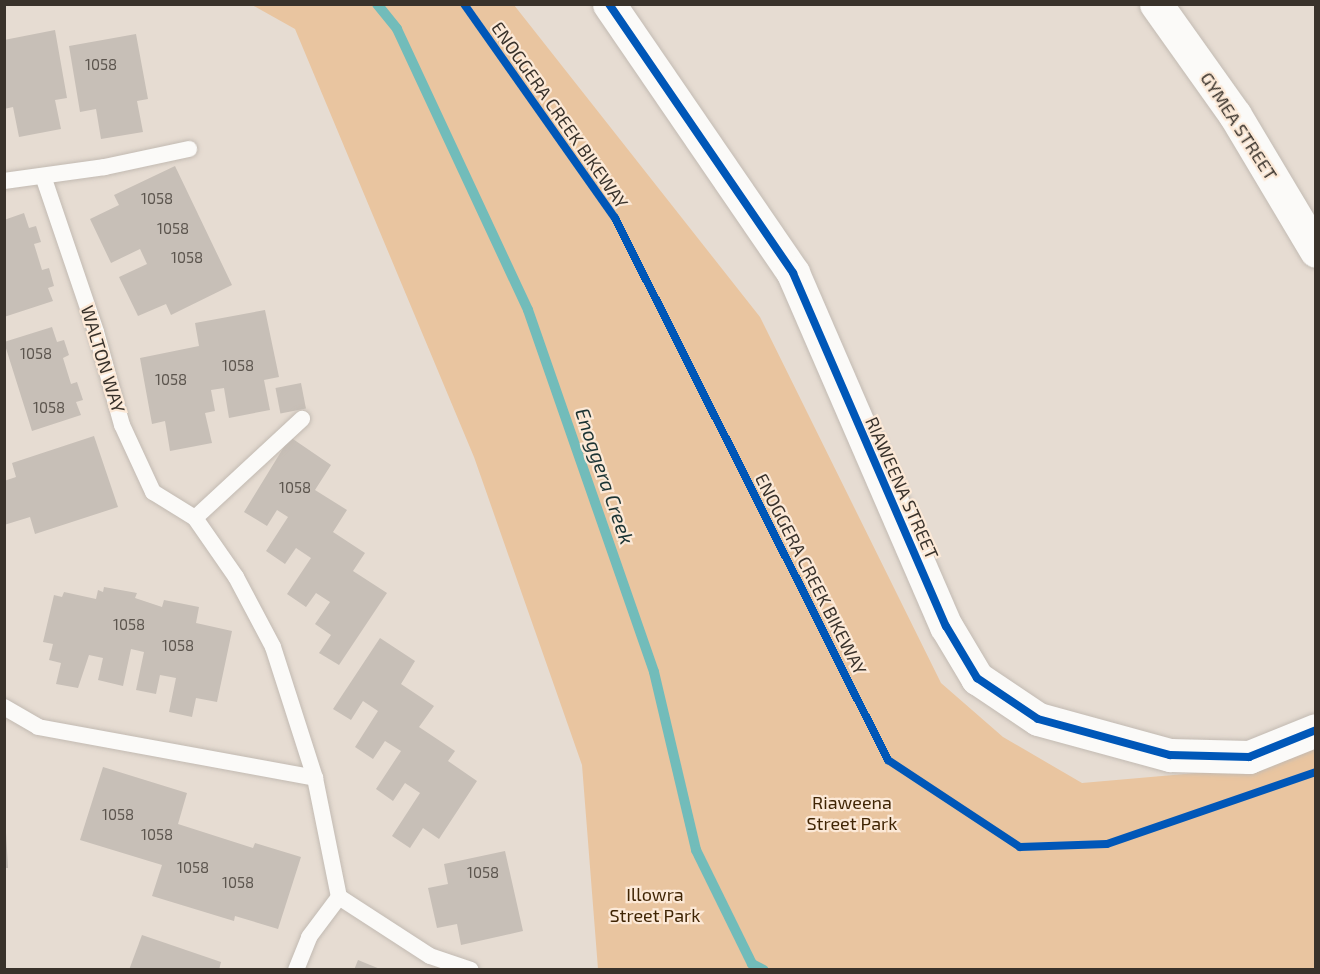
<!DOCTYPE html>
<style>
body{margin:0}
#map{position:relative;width:1320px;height:974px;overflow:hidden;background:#e6dcd2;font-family:"Exo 2",sans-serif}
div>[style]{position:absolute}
.green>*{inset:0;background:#e9c5a0}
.stream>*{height:10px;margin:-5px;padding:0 5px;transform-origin:5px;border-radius:5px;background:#72bcba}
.building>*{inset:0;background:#c7bfb7;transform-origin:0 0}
.roads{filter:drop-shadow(0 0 2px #c2bab2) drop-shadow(0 0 2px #c2bab2)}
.lane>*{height:16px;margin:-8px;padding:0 8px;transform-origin:8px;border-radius:8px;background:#fbfaf8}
.street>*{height:33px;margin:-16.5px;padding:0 16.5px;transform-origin:16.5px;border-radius:16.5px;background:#fbfaf8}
.cycleway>*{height:8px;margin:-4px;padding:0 4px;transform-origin:4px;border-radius:4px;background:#0057b8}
span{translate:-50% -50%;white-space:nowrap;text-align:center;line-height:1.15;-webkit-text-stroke:4.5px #fce9d7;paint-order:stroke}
.number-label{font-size:15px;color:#5c554e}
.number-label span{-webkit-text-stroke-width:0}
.street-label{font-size:18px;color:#39322b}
.park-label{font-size:18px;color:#402504}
.water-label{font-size:20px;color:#1b3333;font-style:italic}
.frame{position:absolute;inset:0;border:6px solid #39322b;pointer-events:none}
</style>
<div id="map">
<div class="green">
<i style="clip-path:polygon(252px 5px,514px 5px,760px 317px,941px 683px,1003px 737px,1082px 783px,1242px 769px,1315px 747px,1315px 969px,598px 969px,582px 765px,474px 457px,295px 29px)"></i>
</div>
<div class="stream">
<i style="left:377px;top:4px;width:32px;rotate:51deg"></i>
<i style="left:397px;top:29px;width:310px;rotate:65deg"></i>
<i style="left:528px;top:310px;width:383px;rotate:70.8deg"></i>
<i style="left:654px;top:672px;width:183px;rotate:76.7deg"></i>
<i style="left:696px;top:850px;width:127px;rotate:63.8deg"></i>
<i style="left:752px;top:964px;width:13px;rotate:27deg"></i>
</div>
<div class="building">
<i style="clip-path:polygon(55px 30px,67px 98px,55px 100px,61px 129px,19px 137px,13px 107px,4px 109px,4px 40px)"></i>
<i style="clip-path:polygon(136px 34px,148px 99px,137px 101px,143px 132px,101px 139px,96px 109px,80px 112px,69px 46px)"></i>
<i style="clip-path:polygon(175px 166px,232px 285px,171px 315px,166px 304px,138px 316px,119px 277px,147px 264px,140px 249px,111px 263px,90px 219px,119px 205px,114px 195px)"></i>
<i style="clip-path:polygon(24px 213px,29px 228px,36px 226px,41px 242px,34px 244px,42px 270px,49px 268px,54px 286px,48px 288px,53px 301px,4px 317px,4px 220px)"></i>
<i style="clip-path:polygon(265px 310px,279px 377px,264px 380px,270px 410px,229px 418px,224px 388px,211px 390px,215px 411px,205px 413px,212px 443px,170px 451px,165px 421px,152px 424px,140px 358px,199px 346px,195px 323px)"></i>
<i style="clip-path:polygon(52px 327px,57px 342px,64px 340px,69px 355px,63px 358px,71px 384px,77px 382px,83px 400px,76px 402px,81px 415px,32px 431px,4px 342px)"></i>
<i style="left:301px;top:383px;width:26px;height:26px;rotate:79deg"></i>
<i style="clip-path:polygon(94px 436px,118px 507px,35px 534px,30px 517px,4px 525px,4px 481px,16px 477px,12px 463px)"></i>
<i style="clip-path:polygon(290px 437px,331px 465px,315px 490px,347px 510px,333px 532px,365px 553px,353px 571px,387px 593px,339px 665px,319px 653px,331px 635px,315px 624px,330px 602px,316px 593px,306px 607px,287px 594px,311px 558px,296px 548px,285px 564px,266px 551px,288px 517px,277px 510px,267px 526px,244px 512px)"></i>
<i style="clip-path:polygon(104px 587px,137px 593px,135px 598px,162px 607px,164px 600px,199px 607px,196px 623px,232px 631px,217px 702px,196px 698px,192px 717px,169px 712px,176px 678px,160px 675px,156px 694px,136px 690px,144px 652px,131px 649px,123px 686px,98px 680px,103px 658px,89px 655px,78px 688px,56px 684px,61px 663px,49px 660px,53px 644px,43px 642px,54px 595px,62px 597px,64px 592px,96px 599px,98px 590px,103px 592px)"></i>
<i style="clip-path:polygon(380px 638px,415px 661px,401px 684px,434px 706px,419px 727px,455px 751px,448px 761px,477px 781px,439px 839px,423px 828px,410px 848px,392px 836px,420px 793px,405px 783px,393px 801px,376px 789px,401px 751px,385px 741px,373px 759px,355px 747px,378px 711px,363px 701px,351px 720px,333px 709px)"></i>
<i style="clip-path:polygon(103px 767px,187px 793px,178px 824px,253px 848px,255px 843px,301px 857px,278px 929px,235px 916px,234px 921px,152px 896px,162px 865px,80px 840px)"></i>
<i style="clip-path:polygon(4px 833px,6px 833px,8px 868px,4px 868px)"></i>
<i style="clip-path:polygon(505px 851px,523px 931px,461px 945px,457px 924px,437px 928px,428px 888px,448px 884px,444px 864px)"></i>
<i style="clip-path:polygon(142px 935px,221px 962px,219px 970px,129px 970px)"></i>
<i style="clip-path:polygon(358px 960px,380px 969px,380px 970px,354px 970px)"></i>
</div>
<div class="roads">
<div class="lane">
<i style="left:43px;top:176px;width:165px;rotate:71.2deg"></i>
<i style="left:96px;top:332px;width:97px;rotate:74.4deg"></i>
<i style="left:122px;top:425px;width:74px;rotate:65.2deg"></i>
<i style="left:153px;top:492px;width:49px;rotate:31.8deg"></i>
<i style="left:195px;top:518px;width:146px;rotate:-42.8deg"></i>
<i style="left:4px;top:181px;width:102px;rotate:-7.9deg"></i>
<i style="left:105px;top:167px;width:86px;rotate:-12.1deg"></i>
<i style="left:195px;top:518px;width:72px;rotate:55.2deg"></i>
<i style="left:236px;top:577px;width:79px;rotate:62.1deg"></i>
<i style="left:273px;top:647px;width:138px;rotate:72.2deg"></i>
<i style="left:315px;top:778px;width:121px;rotate:78.6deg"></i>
<i style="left:339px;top:897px;width:108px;rotate:33deg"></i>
<i style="left:430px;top:956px;width:43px;rotate:18.9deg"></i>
<i style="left:4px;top:707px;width:39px;rotate:30deg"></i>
<i style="left:38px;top:727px;width:282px;rotate:10.4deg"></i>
<i style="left:296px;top:970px;width:35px;rotate:-68deg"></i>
<i style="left:309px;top:937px;width:50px;rotate:-53.1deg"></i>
</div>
<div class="street">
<i style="left:609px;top:4px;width:326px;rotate:55.6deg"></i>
<i style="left:793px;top:273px;width:385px;rotate:66.6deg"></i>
<i style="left:946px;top:626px;width:61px;rotate:59.2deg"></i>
<i style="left:977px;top:678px;width:73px;rotate:33.9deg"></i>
<i style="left:1038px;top:719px;width:137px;rotate:15.3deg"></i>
<i style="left:1170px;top:755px;width:79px;rotate:1.5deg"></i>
<i style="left:1249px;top:757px;width:72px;rotate:-21.9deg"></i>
<i style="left:1156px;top:4px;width:136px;rotate:54.6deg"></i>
<i style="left:1235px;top:115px;width:158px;rotate:59.2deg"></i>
</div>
</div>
<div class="cycleway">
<i style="left:464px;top:4px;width:262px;rotate:54.8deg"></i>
<i style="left:615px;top:218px;width:607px;rotate:63.27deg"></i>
<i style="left:888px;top:760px;width:158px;rotate:33.4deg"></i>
<i style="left:1020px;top:847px;width:87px;rotate:-2deg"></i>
<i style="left:1107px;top:844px;width:221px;rotate:-19deg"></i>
<i style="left:609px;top:4px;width:326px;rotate:55.6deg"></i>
<i style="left:793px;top:273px;width:385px;rotate:66.6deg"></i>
<i style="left:946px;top:626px;width:61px;rotate:59.2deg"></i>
<i style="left:977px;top:678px;width:73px;rotate:33.9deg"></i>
<i style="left:1038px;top:719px;width:137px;rotate:15.3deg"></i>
<i style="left:1170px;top:755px;width:79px;rotate:1.5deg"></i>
<i style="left:1249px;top:757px;width:72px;rotate:-21.9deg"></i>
</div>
<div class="number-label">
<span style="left:101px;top:65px">1058</span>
<span style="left:157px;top:199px">1058</span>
<span style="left:173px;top:229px">1058</span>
<span style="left:187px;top:258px">1058</span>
<span style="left:36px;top:354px">1058</span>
<span style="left:238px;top:366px">1058</span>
<span style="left:171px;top:380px">1058</span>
<span style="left:49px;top:408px">1058</span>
<span style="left:295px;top:488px">1058</span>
<span style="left:129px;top:625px">1058</span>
<span style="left:178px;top:646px">1058</span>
<span style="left:118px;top:815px">1058</span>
<span style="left:157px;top:835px">1058</span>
<span style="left:193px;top:868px">1058</span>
<span style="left:483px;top:873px">1058</span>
<span style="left:238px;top:883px">1058</span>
</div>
<div class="street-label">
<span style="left:560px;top:115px;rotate:55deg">ENOGGERA CREEK BIKEWAY</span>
<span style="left:1239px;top:126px;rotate:57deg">GYMEA STREET</span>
<span style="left:103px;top:359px;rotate:73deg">WALTON WAY</span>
<span style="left:902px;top:488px;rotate:66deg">RIAWEENA STREET</span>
<span style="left:811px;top:574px;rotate:63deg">ENOGGERA CREEK BIKEWAY</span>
</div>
<div class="park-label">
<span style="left:852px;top:813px">Riaweena<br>Street Park</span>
<span style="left:655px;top:905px">Illowra<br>Street Park</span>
</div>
<div class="water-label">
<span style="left:605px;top:476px;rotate:71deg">Enoggera Creek</span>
</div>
<div class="frame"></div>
</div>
